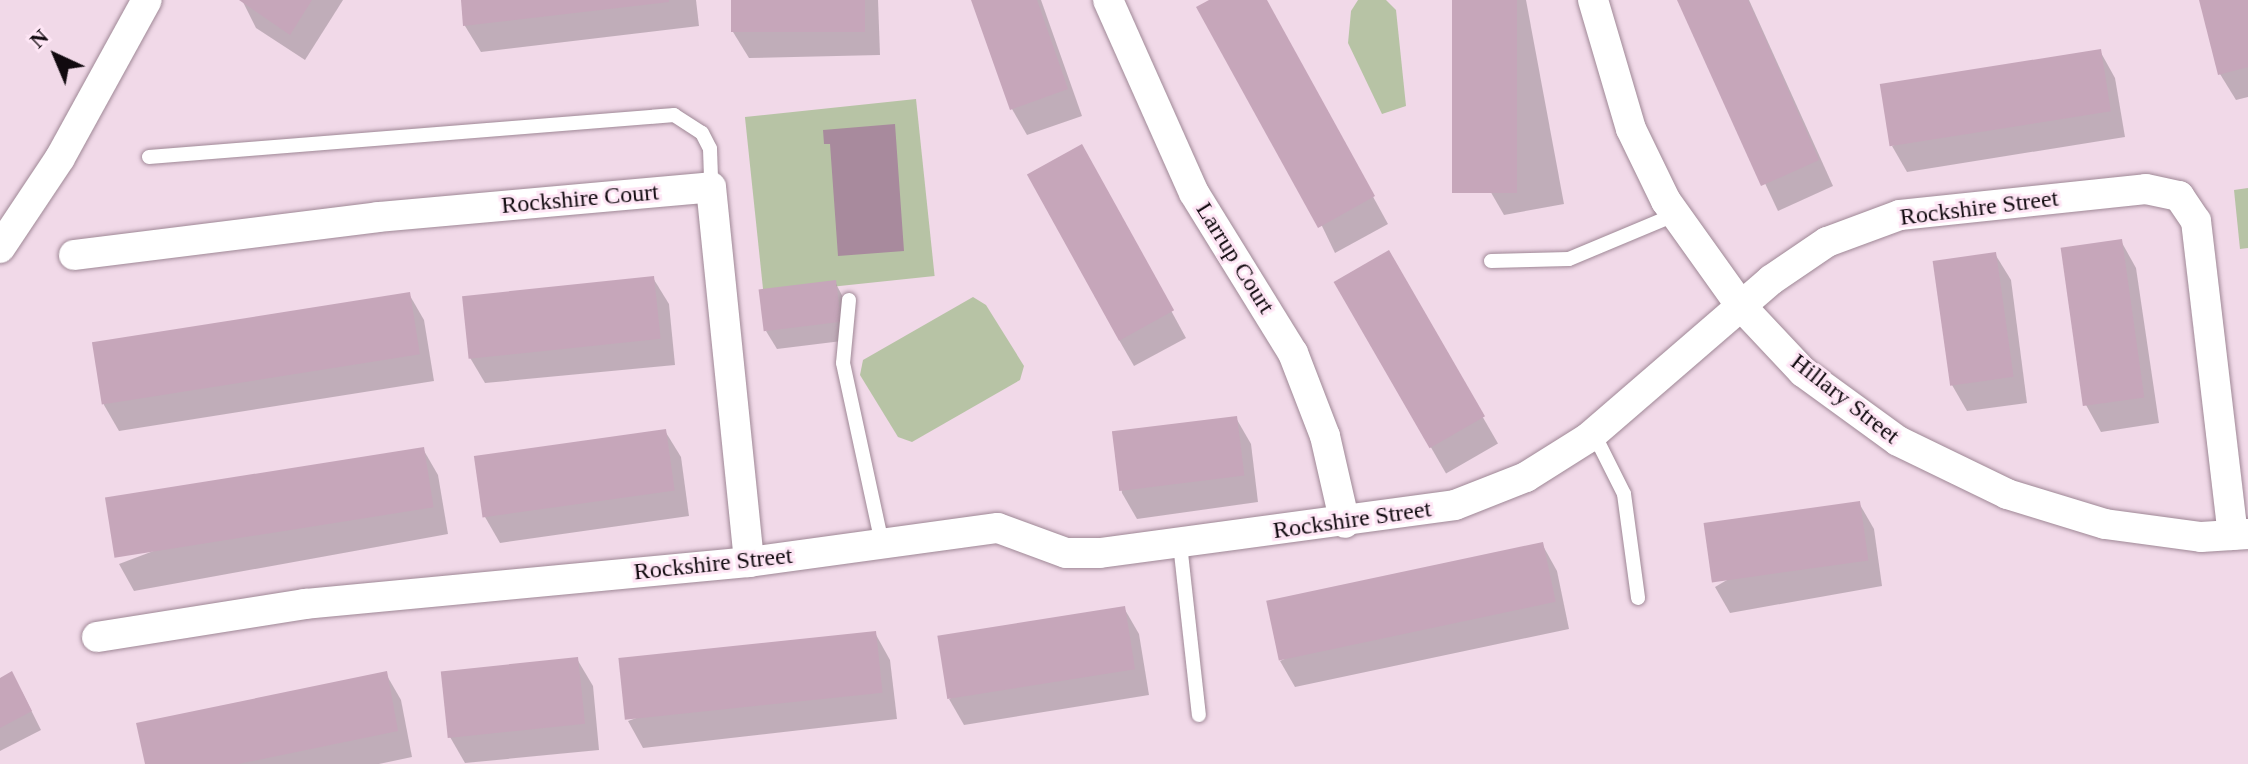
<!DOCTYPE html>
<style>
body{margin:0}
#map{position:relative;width:2248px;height:764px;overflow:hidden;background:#f1d9e8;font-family:Georgia,serif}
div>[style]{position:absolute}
.green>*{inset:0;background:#b7c3a5;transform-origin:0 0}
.water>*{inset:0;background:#a88a9d}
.shadow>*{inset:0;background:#0003;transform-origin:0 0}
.building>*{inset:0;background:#c6a6ba;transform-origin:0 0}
.roads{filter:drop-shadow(0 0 2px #9f8896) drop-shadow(0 0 2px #9f8896)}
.service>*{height:14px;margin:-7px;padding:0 7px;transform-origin:7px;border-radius:7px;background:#fff}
.minor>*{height:30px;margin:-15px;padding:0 15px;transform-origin:15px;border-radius:15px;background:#fff}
span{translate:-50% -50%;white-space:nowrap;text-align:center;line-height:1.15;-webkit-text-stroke:6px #fee6f5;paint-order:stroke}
.street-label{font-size:24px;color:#110a0f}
.north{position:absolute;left:16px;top:16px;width:80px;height:80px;-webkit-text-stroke:6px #fee6f5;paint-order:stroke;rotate:316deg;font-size:22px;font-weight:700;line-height:32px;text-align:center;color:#110a0f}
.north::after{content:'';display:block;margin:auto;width:28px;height:36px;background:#110a0f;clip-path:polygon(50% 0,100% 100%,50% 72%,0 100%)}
</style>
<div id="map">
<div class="green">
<i style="clip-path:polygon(1358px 0,1386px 0,1396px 10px,1406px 106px,1382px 114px,1348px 43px,1351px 11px)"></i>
<i style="left:916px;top:99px;width:178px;height:172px;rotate:84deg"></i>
<i style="clip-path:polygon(2248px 188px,2248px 248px,2240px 249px,2234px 190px)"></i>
<i style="clip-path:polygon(973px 297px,986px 305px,1024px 366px,1020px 380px,912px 442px,898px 437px,860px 375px,863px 360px)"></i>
</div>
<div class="water">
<i style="clip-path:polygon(895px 124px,904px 251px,838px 256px,830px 144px,824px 144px,823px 130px)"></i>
</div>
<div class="shadow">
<i style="clip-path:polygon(242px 0,343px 0,305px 60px,256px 28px)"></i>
<i style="clip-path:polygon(463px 0,696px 0,699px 26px,481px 52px,465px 26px)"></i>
<i style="clip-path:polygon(733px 0,878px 0,880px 55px,749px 58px,733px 32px)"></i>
<i style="clip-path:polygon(973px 0,1041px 0,1082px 116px,1027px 135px,1012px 109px)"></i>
<i style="clip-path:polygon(1213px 0,1265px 0,1388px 224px,1335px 253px)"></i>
<i style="clip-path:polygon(1454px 0,1526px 0,1564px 204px,1504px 215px,1489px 189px)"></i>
<i style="clip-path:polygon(1679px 0,1749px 0,1833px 186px,1778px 211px)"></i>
<i style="clip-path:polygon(2201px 0,2248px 0,2248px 97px,2236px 100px,2220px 74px)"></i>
<i style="clip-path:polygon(2100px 51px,2115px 78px,2125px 137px,1907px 172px,1892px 146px)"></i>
<i style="clip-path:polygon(1096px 173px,1186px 338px,1134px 366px,1119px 340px)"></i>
<i style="clip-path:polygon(2121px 241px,2136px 268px,2159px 423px,2101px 432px,2086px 405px)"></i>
<i style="left:1388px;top:253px;width:220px;height:60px;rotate:60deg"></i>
<i style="clip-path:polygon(1995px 254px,2011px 280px,2027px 403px,1967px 411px,1952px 385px)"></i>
<i style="clip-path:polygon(653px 278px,669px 304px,675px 365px,485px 383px,469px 356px)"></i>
<i style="clip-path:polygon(835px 282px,845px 301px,850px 340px,777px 349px,766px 331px)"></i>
<i style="clip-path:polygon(409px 294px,424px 320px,434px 381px,119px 431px,104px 405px,95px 345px)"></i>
<i style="clip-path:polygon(1236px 418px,1251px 444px,1258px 502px,1137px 519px,1122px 493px,1114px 435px)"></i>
<i style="clip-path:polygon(665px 431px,681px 457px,689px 516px,500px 543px,485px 517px)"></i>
<i style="clip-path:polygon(423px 449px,438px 475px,448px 534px,134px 591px,119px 564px)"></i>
<i style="clip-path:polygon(1859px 503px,1874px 529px,1882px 586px,1730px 613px,1715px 587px)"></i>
<i style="clip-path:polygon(1542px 544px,1557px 571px,1569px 629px,1295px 687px,1280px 661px)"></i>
<i style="clip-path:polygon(1124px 608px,1139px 634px,1149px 695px,964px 725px,949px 699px)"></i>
<i style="clip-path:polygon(875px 633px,890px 660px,897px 719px,643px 748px,628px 721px)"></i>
<i style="clip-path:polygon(577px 659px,593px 686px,599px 750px,465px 763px,450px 737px)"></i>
<i style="clip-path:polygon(386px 674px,401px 700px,412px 757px,379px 764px,147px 764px)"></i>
<i style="clip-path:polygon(0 680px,22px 692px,41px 730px,0 751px)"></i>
</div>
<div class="building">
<i style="clip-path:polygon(239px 0,312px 0,290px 35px)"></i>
<i style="clip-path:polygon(461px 0,669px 0,669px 2px,463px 26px)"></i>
<i style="left:731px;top:0;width:134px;height:32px"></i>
<i style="clip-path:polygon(971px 0,1037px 0,1068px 89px,1010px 110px)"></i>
<i style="clip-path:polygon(1209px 0,1267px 0,1375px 196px,1318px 228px,1196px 7px)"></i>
<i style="left:1452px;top:0;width:65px;height:193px"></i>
<i style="clip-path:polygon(1677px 0,1748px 0,1819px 160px,1761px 186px)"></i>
<i style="clip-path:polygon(2199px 0,2248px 0,2248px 67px,2218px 75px)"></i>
<i style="left:2101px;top:49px;width:63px;height:224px;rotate:81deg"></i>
<i style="left:1082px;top:144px;width:190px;height:63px;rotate:61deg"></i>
<i style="left:2122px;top:239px;width:160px;height:62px;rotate:82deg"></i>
<i style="left:1389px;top:250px;width:192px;height:64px;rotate:60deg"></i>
<i style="left:1996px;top:252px;width:126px;height:64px;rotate:82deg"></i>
<i style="left:654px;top:276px;width:63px;height:193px;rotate:84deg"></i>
<i style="left:836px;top:280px;width:42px;height:78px;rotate:83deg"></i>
<i style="left:410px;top:292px;width:63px;height:322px;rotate:81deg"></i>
<i style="left:1237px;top:416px;width:60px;height:126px;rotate:83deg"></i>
<i style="left:666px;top:429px;width:62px;height:194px;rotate:82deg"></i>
<i style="left:424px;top:447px;width:61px;height:323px;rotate:81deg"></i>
<i style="left:1860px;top:501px;width:60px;height:158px;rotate:82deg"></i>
<i style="left:1543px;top:542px;width:61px;height:283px;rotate:78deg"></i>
<i style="left:1125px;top:606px;width:64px;height:190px;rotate:81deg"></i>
<i style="left:876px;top:631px;width:62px;height:259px;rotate:84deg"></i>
<i style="left:578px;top:657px;width:67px;height:138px;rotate:84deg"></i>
<i style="clip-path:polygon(12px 671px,32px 711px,0 728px,0 678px)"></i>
<i style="clip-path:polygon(387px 671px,398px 731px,238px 764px,145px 764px,136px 723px)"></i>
</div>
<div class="roads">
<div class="service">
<i style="left:149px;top:157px;width:527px;rotate:-4.57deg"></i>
<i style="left:674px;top:115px;width:33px;rotate:33deg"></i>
<i style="left:702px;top:133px;width:18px;rotate:63deg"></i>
<i style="left:710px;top:149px;width:38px;rotate:88deg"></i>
<i style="left:1491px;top:261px;width:78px;rotate:-1.5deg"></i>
<i style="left:1569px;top:259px;width:114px;rotate:-22.7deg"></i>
<i style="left:849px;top:300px;width:63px;rotate:95.4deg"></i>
<i style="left:843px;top:363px;width:185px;rotate:77.8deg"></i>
<i style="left:1594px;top:434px;width:67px;rotate:63.4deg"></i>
<i style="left:1624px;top:494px;width:105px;rotate:82.3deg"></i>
<i style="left:1180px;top:544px;width:172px;rotate:83.7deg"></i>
</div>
<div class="minor">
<i style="left:1108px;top:0;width:211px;rotate:66deg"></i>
<i style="left:1194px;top:193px;width:188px;rotate:58.3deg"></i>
<i style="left:1293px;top:353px;width:89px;rotate:68.9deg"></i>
<i style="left:1325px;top:436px;width:89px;rotate:77.1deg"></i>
<i style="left:1593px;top:0;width:134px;rotate:73.6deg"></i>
<i style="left:1631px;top:129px;width:80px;rotate:64.1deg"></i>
<i style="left:1666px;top:201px;width:129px;rotate:54.5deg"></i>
<i style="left:1741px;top:306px;width:91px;rotate:46.8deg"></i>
<i style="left:1803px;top:372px;width:117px;rotate:36deg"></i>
<i style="left:1898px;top:441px;width:121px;rotate:25.9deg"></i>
<i style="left:2007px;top:494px;width:102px;rotate:17deg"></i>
<i style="left:2105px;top:524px;width:97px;rotate:7.7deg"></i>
<i style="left:2201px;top:537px;width:47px;rotate:-3.7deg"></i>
<i style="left:0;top:248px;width:108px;rotate:-56.3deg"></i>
<i style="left:60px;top:158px;width:180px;rotate:-61.2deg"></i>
<i style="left:74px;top:255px;width:306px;rotate:-7.1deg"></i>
<i style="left:378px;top:217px;width:334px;rotate:-5.1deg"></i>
<i style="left:711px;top:187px;width:377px;rotate:84.2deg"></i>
<i style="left:97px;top:637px;width:211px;rotate:-9deg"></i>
<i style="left:305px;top:604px;width:446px;rotate:-5.4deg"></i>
<i style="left:749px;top:562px;width:251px;rotate:-7.8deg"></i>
<i style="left:998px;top:528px;width:72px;rotate:20.2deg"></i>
<i style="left:1066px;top:553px;width:34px"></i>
<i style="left:1100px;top:553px;width:358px;rotate:-7.7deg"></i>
<i style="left:1455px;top:505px;width:76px;rotate:-21.5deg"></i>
<i style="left:1526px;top:477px;width:73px;rotate:-32.2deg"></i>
<i style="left:1588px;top:438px;width:242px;rotate:-40.8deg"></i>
<i style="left:1771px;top:280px;width:68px;rotate:-34.2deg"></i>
<i style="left:1827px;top:242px;width:78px;rotate:-20.3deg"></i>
<i style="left:1900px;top:215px;width:247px;rotate:-6deg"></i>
<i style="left:2146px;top:189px;width:34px;rotate:12deg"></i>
<i style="left:2179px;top:196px;width:30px;rotate:56deg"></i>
<i style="left:2196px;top:221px;width:316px;rotate:83.3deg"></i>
</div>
</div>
<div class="street-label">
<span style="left:580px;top:199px;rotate:-5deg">Rockshire Court</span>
<span style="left:1979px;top:208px;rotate:-7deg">Rockshire Street</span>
<span style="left:1235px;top:258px;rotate:58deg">Larrup Court</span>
<span style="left:1845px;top:399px;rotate:38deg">Hillary Street</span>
<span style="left:1352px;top:520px;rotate:-8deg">Rockshire Street</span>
<span style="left:713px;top:564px;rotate:-6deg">Rockshire Street</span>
</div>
<div class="north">N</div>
</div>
